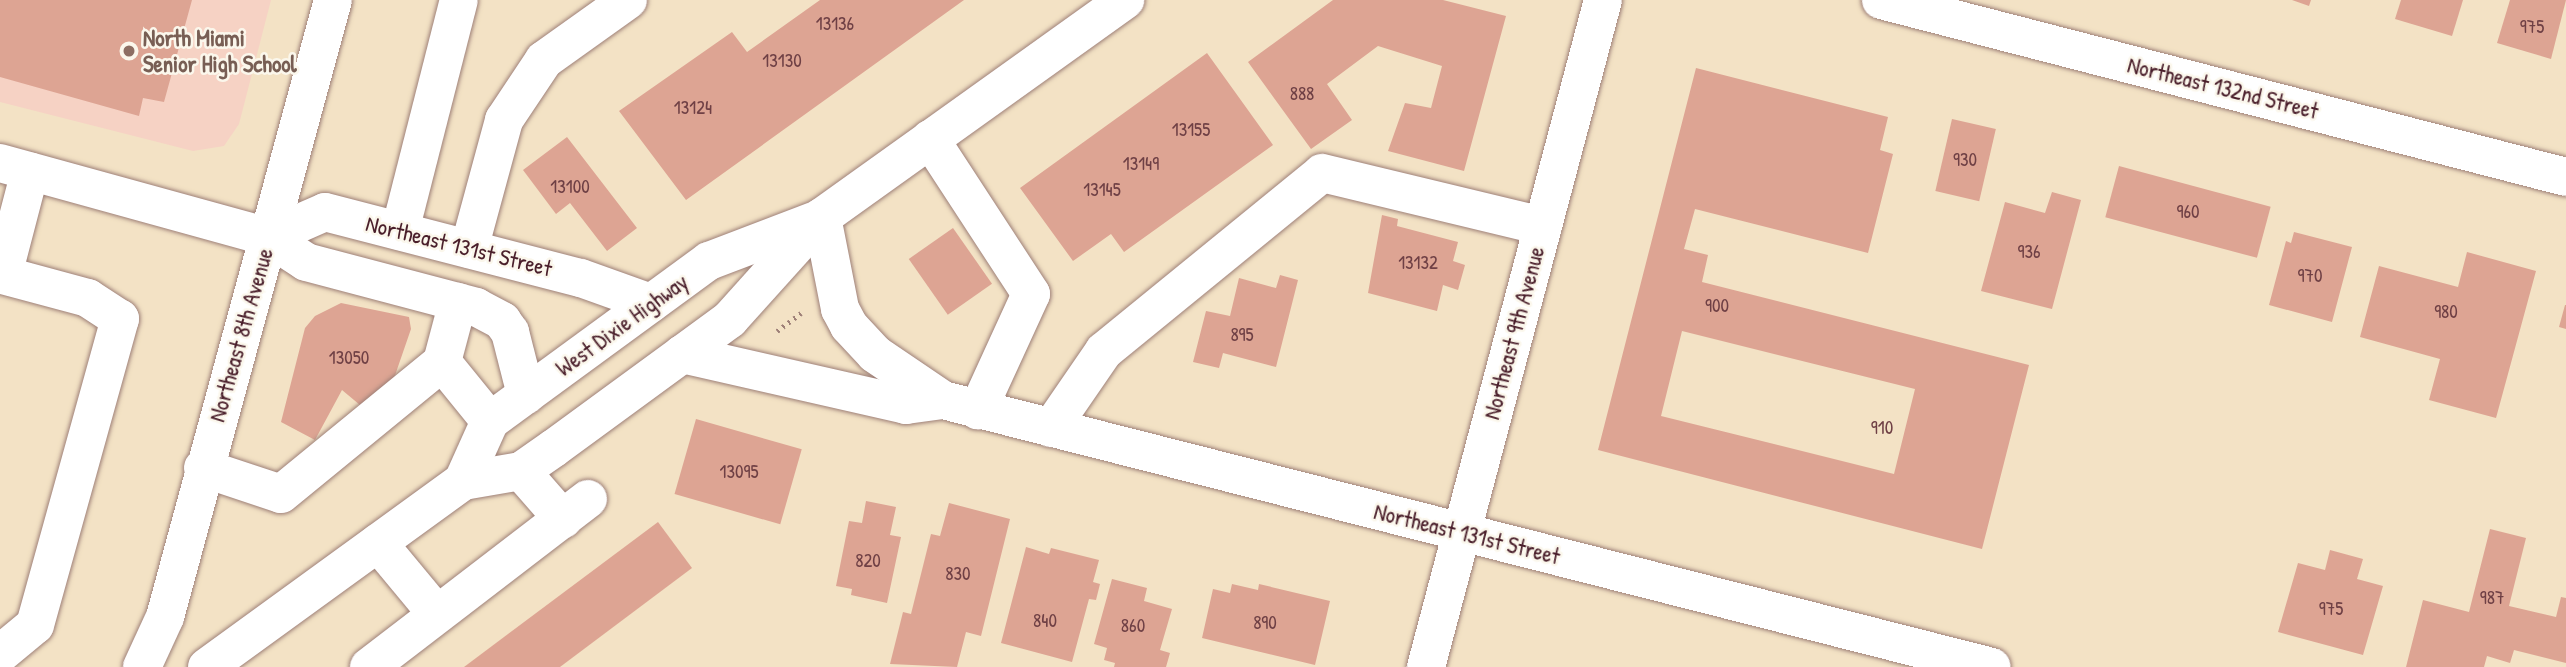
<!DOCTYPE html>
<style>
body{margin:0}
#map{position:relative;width:2566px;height:667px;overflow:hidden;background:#f3e2c5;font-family:"Patrick Hand",sans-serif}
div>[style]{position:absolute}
.built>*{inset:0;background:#f6d2c4}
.building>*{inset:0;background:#dda493;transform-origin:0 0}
.path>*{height:4.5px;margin-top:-2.25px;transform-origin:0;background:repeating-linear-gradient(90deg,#9e8078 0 2px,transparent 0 7px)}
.roads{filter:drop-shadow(0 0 2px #9e8078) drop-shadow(0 0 2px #9e8078)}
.minor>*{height:38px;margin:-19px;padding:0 19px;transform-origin:19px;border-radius:19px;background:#fff}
.major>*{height:38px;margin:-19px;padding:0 19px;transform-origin:19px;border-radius:19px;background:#fff}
.dots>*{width:19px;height:19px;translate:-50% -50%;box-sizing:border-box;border:4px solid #fbf7ec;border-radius:50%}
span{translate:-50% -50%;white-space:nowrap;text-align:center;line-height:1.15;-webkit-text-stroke:5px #fbf7ec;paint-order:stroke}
.number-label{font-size:19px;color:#6f4045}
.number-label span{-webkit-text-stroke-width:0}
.education-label{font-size:23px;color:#785e54;font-weight:700}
.left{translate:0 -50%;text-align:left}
.street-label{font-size:23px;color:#4a1f2b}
</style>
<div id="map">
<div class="built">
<i style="clip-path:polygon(0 0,271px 0,239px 124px,224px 146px,193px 151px,0 102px)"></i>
</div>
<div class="building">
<i style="clip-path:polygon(0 0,192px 0,164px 102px,143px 98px,139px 116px,0 77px)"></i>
<i style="clip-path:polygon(820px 0,964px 0,686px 200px,619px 111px,732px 32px,747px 52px)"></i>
<i style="clip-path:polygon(1333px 0,1443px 0,1506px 16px,1464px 171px,1388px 151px,1405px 103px,1431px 108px,1442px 66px,1378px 46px,1327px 84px,1352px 120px,1311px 149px,1248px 62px)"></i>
<i style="clip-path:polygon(2292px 0,2311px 0,2309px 6px)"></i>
<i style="clip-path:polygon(2401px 0,2463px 0,2452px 36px,2395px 19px)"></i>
<i style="clip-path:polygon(2510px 0,2566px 0,2551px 59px,2497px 43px)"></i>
<i style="clip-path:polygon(1207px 53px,1273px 145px,1124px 252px,1111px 234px,1073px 261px,1020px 188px)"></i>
<i style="clip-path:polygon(evenodd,1696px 68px,1888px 117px,1880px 150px,1893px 154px,1868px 253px,1695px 209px,1684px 249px,1708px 255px,1702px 282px,2029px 365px,1982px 549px,1598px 450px,1696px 68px,1682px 331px,1915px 389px,1894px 474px,1661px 416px,1682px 331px)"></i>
<i style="left:1952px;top:119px;width:45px;height:74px;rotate:13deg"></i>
<i style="clip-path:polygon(567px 137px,637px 228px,607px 251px,570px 203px,556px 214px,523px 170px)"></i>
<i style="left:2119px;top:166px;width:157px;height:53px;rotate:15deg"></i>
<i style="clip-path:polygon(2052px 192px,2081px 200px,2052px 309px,1981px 291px,2005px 202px,2045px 213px)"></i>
<i style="clip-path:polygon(1382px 215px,1398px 219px,1397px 226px,1458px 242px,1453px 261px,1465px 265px,1458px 290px,1443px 285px,1437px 311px,1368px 293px)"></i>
<i style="left:953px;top:228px;width:68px;height:54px;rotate:55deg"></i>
<i style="clip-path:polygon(2294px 232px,2352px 247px,2332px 322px,2269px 305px,2286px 241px,2291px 243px)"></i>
<i style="clip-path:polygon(2467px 252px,2536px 271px,2496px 418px,2429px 400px,2440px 359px,2360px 337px,2379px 266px,2458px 287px)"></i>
<i style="clip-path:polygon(1280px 275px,1298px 280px,1276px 367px,1223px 353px,1219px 368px,1193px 362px,1206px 311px,1230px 316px,1239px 278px,1276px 288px)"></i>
<i style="clip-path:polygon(341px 303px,409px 317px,411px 329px,391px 387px,366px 410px,342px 390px,315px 440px,281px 422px,305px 328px,315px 316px)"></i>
<i style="clip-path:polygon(2565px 305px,2566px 305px,2566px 329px,2559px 327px)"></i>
<i style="left:696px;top:419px;width:110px;height:78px;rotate:16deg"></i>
<i style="clip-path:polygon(866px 501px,896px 507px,890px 535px,901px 537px,887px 603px,851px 595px,852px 589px,836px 586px,849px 521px,862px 523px)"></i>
<i style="clip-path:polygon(949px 503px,1010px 519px,981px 636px,966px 632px,957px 667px,890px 664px,903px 612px,911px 614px,931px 534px,940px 536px)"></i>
<i style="clip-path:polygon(658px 522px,692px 568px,560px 667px,464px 667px)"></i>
<i style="clip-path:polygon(2490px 529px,2526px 538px,2509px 606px,2556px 617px,2561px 597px,2566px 598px,2566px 663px,2514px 650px,2510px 663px,2487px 656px,2484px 667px,2406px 667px,2423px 600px,2469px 612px)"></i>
<i style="clip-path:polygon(1026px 547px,1049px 554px,1051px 548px,1099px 560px,1093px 582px,1100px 584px,1096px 600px,1089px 599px,1072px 662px,1001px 643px)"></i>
<i style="clip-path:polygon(2330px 550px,2363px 559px,2357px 579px,2383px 586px,2363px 655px,2278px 632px,2298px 563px,2325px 570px)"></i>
<i style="clip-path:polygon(1112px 579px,1147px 588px,1144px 601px,1172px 609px,1160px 650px,1170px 653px,1166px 667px,1114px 667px,1115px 663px,1104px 660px,1107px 648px,1094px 644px)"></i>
<i style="clip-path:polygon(1232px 584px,1258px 590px,1259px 584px,1330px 601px,1315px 665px,1202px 638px,1213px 589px,1230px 593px)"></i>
</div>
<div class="path">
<i style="left:777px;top:331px;width:30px;rotate:-37deg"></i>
</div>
<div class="roads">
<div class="minor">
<i style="left:1881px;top:0;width:707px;rotate:14.49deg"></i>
<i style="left:930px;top:139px;width:185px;rotate:56.9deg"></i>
<i style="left:1031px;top:294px;width:128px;rotate:114.6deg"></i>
<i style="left:0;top:163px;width:278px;rotate:15.4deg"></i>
<i style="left:268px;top:237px;width:45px;rotate:33.3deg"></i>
<i style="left:306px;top:262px;width:176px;rotate:14.8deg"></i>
<i style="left:476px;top:307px;width:30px;rotate:28deg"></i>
<i style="left:502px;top:321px;width:14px;rotate:54deg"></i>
<i style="left:510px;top:332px;width:65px;rotate:75.7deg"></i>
<i style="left:822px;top:217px;width:94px;rotate:78.9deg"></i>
<i style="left:840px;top:309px;width:19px;rotate:62deg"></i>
<i style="left:849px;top:326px;width:38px;rotate:47deg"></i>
<i style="left:875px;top:354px;width:82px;rotate:34.1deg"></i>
<i style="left:943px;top:400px;width:1082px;rotate:14.28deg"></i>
<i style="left:400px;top:231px;width:238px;rotate:-75.7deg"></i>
<i style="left:268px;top:237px;width:62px;rotate:-23.7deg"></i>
<i style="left:325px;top:212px;width:264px;rotate:14.5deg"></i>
<i style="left:581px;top:278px;width:74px;rotate:19.7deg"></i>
<i style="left:469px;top:249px;width:134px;rotate:-74.8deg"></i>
<i style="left:504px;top:120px;width:72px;rotate:-56.3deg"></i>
<i style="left:544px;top:60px;width:103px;rotate:-35.5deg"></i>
<i style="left:682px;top:354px;width:230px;rotate:12.8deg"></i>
<i style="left:906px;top:405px;width:37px;rotate:-8deg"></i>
<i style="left:442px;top:362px;width:62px;rotate:-75.1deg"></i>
<i style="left:1051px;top:428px;width:93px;rotate:-55.5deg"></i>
<i style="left:1104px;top:351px;width:281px;rotate:-39.2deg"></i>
<i style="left:1322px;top:173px;width:227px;rotate:13.5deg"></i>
<i style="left:203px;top:468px;width:82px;rotate:18.4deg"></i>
<i style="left:281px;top:494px;width:208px;rotate:-39.3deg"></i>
<i style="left:442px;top:362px;width:76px;rotate:50.9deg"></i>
<i style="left:521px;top:471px;width:64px;rotate:48.8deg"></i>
<i style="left:378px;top:543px;width:92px;rotate:50.3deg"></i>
<i style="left:0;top:654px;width:45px;rotate:-39.6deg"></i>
<i style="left:35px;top:625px;width:318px;rotate:-74.5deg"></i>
<i style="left:120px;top:319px;width:38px;rotate:-147deg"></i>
<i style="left:88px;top:298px;width:88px;rotate:-164.9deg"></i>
<i style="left:3px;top:275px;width:107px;rotate:-75.4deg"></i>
<i style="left:142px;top:667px;width:55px;rotate:-65.3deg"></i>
<i style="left:165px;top:617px;width:639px;rotate:-74.77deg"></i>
<i style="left:369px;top:667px;width:276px;rotate:-37.5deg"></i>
<i style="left:1426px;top:667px;width:690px;rotate:-75.14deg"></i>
</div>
<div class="major">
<i style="left:463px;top:481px;width:66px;rotate:-65.8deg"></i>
<i style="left:490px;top:421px;width:271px;rotate:-36.2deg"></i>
<i style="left:709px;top:261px;width:112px;rotate:-20.9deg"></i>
<i style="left:207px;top:667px;width:316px;rotate:-36deg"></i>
<i style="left:463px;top:481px;width:59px;rotate:-9.8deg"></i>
<i style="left:521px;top:471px;width:40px;rotate:-34.9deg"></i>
<i style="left:554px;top:448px;width:218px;rotate:-36.2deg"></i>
<i style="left:730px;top:319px;width:137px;rotate:-48deg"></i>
<i style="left:822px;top:217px;width:373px;rotate:-35.6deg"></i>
</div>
</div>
<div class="dots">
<i style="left:129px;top:51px;background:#8d6e63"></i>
</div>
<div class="number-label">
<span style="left:835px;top:24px">13136</span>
<span style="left:2532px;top:27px">975</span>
<span style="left:782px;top:61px">13130</span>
<span style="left:1302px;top:94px">888</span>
<span style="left:693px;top:108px">13124</span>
<span style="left:1191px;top:130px">13155</span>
<span style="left:1965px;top:160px">930</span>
<span style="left:1141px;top:164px">13149</span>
<span style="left:570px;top:187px">13100</span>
<span style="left:1102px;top:190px">13145</span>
<span style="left:2188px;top:212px">960</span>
<span style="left:2029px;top:252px">936</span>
<span style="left:1418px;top:263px">13132</span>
<span style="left:2310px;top:276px">970</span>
<span style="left:1717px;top:306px">900</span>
<span style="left:2446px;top:312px">980</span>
<span style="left:1242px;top:335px">895</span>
<span style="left:349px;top:358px">13050</span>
<span style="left:1882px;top:428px">910</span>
<span style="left:739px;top:472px">13095</span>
<span style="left:868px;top:561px">820</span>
<span style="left:958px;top:574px">830</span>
<span style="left:2492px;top:598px">987</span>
<span style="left:2331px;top:609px">975</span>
<span style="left:1045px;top:621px">840</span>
<span style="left:1265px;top:623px">890</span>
<span style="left:1133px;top:626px">860</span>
</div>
<div class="education-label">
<span class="left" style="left:143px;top:51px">North Miami<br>Senior High School</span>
</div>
<div class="street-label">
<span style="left:2223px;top:88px;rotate:14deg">Northeast 132nd Street</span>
<span style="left:459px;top:246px;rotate:14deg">Northeast 131st Street</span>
<span style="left:622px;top:325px;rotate:-36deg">West Dixie Highway</span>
<span style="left:1514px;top:333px;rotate:-75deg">Northeast 9th Avenue</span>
<span style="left:241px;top:335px;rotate:-74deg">Northeast 8th Avenue</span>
<span style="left:1467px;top:534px;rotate:14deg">Northeast 131st Street</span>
</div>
</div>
